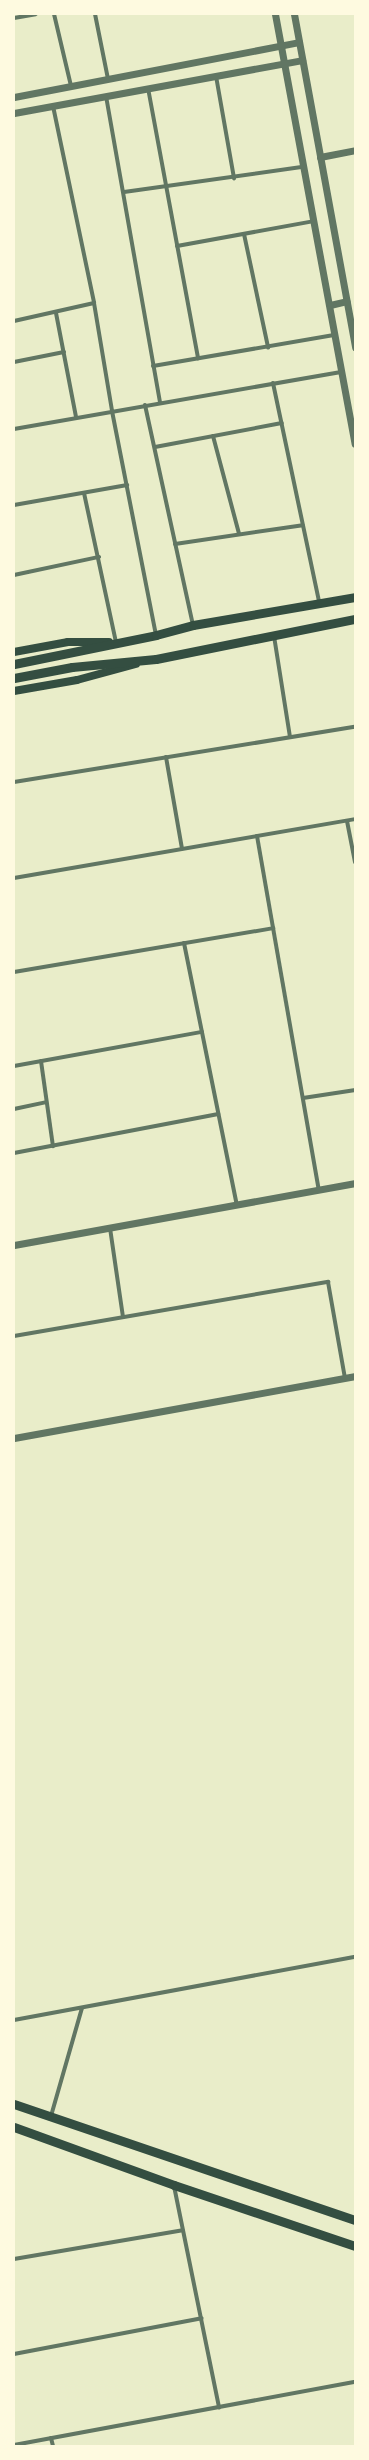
<!DOCTYPE html>
<style>
body{margin:0}
#map{position:relative;width:369px;height:2460px;overflow:hidden;background:#e9edc9;font-family:Manrope,sans-serif}
div>[style]{position:absolute}
.minor>*{height:4px;margin:-2px;padding:0 2px;transform-origin:2px;border-radius:2px;background:#617663}
.tertiary>*{height:7px;margin:-3.5px;padding:0 3.5px;transform-origin:3.5px;border-radius:3.5px;background:#617663}
.secondary>*{height:8px;margin:-4px;padding:0 4px;transform-origin:4px;border-radius:4px;background:#344e41}
.primary>*{height:9px;margin:-4.5px;padding:0 4.5px;transform-origin:4.5px;border-radius:4.5px;background:#344e41}
span{translate:-50% -50%;white-space:nowrap;text-align:center;line-height:1.15;-webkit-text-stroke:4px #fefae0;paint-order:stroke}
.frame{position:absolute;inset:0;border:15px solid #fefae0;pointer-events:none}
</style>
<div id="map">
<div class="minor">
<i style="left:54px;top:14px;width:74px;rotate:76.7deg"></i>
<i style="left:95px;top:14px;width:66px;rotate:78.7deg"></i>
<i style="left:14px;top:18px;width:22px;rotate:-10deg"></i>
<i style="left:216px;top:76px;width:104px;rotate:80deg"></i>
<i style="left:148px;top:88px;width:275px;rotate:79.5deg"></i>
<i style="left:106px;top:96px;width:311px;rotate:80deg"></i>
<i style="left:53px;top:106px;width:201px;rotate:78.2deg"></i>
<i style="left:94px;top:303px;width:109px;rotate:80.5deg"></i>
<i style="left:112px;top:411px;width:228px;rotate:78.9deg"></i>
<i style="left:124px;top:192px;width:181px;rotate:-8deg"></i>
<i style="left:244px;top:234px;width:116px;rotate:78deg"></i>
<i style="left:177px;top:246px;width:139px;rotate:-10.3deg"></i>
<i style="left:56px;top:313px;width:106px;rotate:79.1deg"></i>
<i style="left:14px;top:321px;width:82px;rotate:-12.7deg"></i>
<i style="left:14px;top:362px;width:51px;rotate:-11.3deg"></i>
<i style="left:153px;top:366px;width:185px;rotate:-9.7deg"></i>
<i style="left:273px;top:383px;width:224px;rotate:78.1deg"></i>
<i style="left:145px;top:405px;width:225px;rotate:77.7deg"></i>
<i style="left:14px;top:429px;width:332px;rotate:-9.9deg"></i>
<i style="left:213px;top:436px;width:101px;rotate:75.1deg"></i>
<i style="left:155px;top:447px;width:129px;rotate:-10.7deg"></i>
<i style="left:84px;top:493px;width:152px;rotate:77.9deg"></i>
<i style="left:14px;top:505px;width:115px;rotate:-10deg"></i>
<i style="left:175px;top:544px;width:129px;rotate:-8.4deg"></i>
<i style="left:14px;top:575px;width:87px;rotate:-12deg"></i>
<i style="left:274px;top:636px;width:102px;rotate:81deg"></i>
<i style="left:166px;top:757px;width:93px;rotate:80.1deg"></i>
<i style="left:14px;top:782px;width:345px;rotate:-9.2deg"></i>
<i style="left:347px;top:821px;width:42px;rotate:79deg"></i>
<i style="left:257px;top:836px;width:359px;rotate:80.1deg"></i>
<i style="left:14px;top:878px;width:346px;rotate:-9.8deg"></i>
<i style="left:184px;top:943px;width:267px;rotate:78.6deg"></i>
<i style="left:14px;top:972px;width:263px;rotate:-9.6deg"></i>
<i style="left:41px;top:1061px;width:86px;rotate:82deg"></i>
<i style="left:14px;top:1066px;width:191px;rotate:-10.3deg"></i>
<i style="left:303px;top:1098px;width:53px;rotate:-8.7deg"></i>
<i style="left:14px;top:1109px;width:33px;rotate:-12deg"></i>
<i style="left:14px;top:1153px;width:208px;rotate:-10.8deg"></i>
<i style="left:110px;top:1228px;width:90px;rotate:81.7deg"></i>
<i style="left:14px;top:1336px;width:319px;rotate:-9.8deg"></i>
<i style="left:328px;top:1282px;width:97px;rotate:80deg"></i>
<i style="left:14px;top:2020px;width:347px;rotate:-10.5deg"></i>
<i style="left:51px;top:2116px;width:112px;rotate:-74deg"></i>
<i style="left:174px;top:2186px;width:226px;rotate:78.5deg"></i>
<i style="left:14px;top:2259px;width:171px;rotate:-9.7deg"></i>
<i style="left:14px;top:2354px;width:191px;rotate:-10.8deg"></i>
<i style="left:51px;top:2438px;width:8px;rotate:76deg"></i>
<i style="left:14px;top:2445px;width:347px;rotate:-10.5deg"></i>
</div>
<div class="tertiary">
<i style="left:275px;top:14px;width:437px;rotate:79.5deg"></i>
<i style="left:294px;top:14px;width:339px;rotate:79.6deg"></i>
<i style="left:14px;top:97px;width:290px;rotate:-10.9deg"></i>
<i style="left:14px;top:113px;width:293px;rotate:-10.4deg"></i>
<i style="left:320px;top:157px;width:36px;rotate:-11deg"></i>
<i style="left:330px;top:305px;width:17px;rotate:-13deg"></i>
<i style="left:14px;top:1245px;width:347px;rotate:-10.3deg"></i>
<i style="left:14px;top:1438px;width:347px;rotate:-10.3deg"></i>
</div>
<div class="secondary">
<i style="left:14px;top:652px;width:55px;rotate:-10.5deg"></i>
<i style="left:68px;top:642px;width:41px"></i>
<i style="left:14px;top:691px;width:64px;rotate:-9.9deg"></i>
<i style="left:77px;top:680px;width:61px;rotate:-15.2deg"></i>
</div>
<div class="primary">
<i style="left:14px;top:664px;width:145px;rotate:-11.5deg"></i>
<i style="left:156px;top:635px;width:38px;rotate:-15deg"></i>
<i style="left:193px;top:625px;width:164px;rotate:-9.8deg"></i>
<i style="left:14px;top:678px;width:59px;rotate:-10.7deg"></i>
<i style="left:72px;top:667px;width:84px;rotate:-5.4deg"></i>
<i style="left:156px;top:659px;width:203px;rotate:-11.4deg"></i>
<i style="left:14px;top:2104px;width:360px;rotate:18.8deg"></i>
<i style="left:14px;top:2127px;width:170px;rotate:19.9deg"></i>
<i style="left:174px;top:2185px;width:191px;rotate:18.6deg"></i>
</div>
<div class="frame"></div>
</div>
